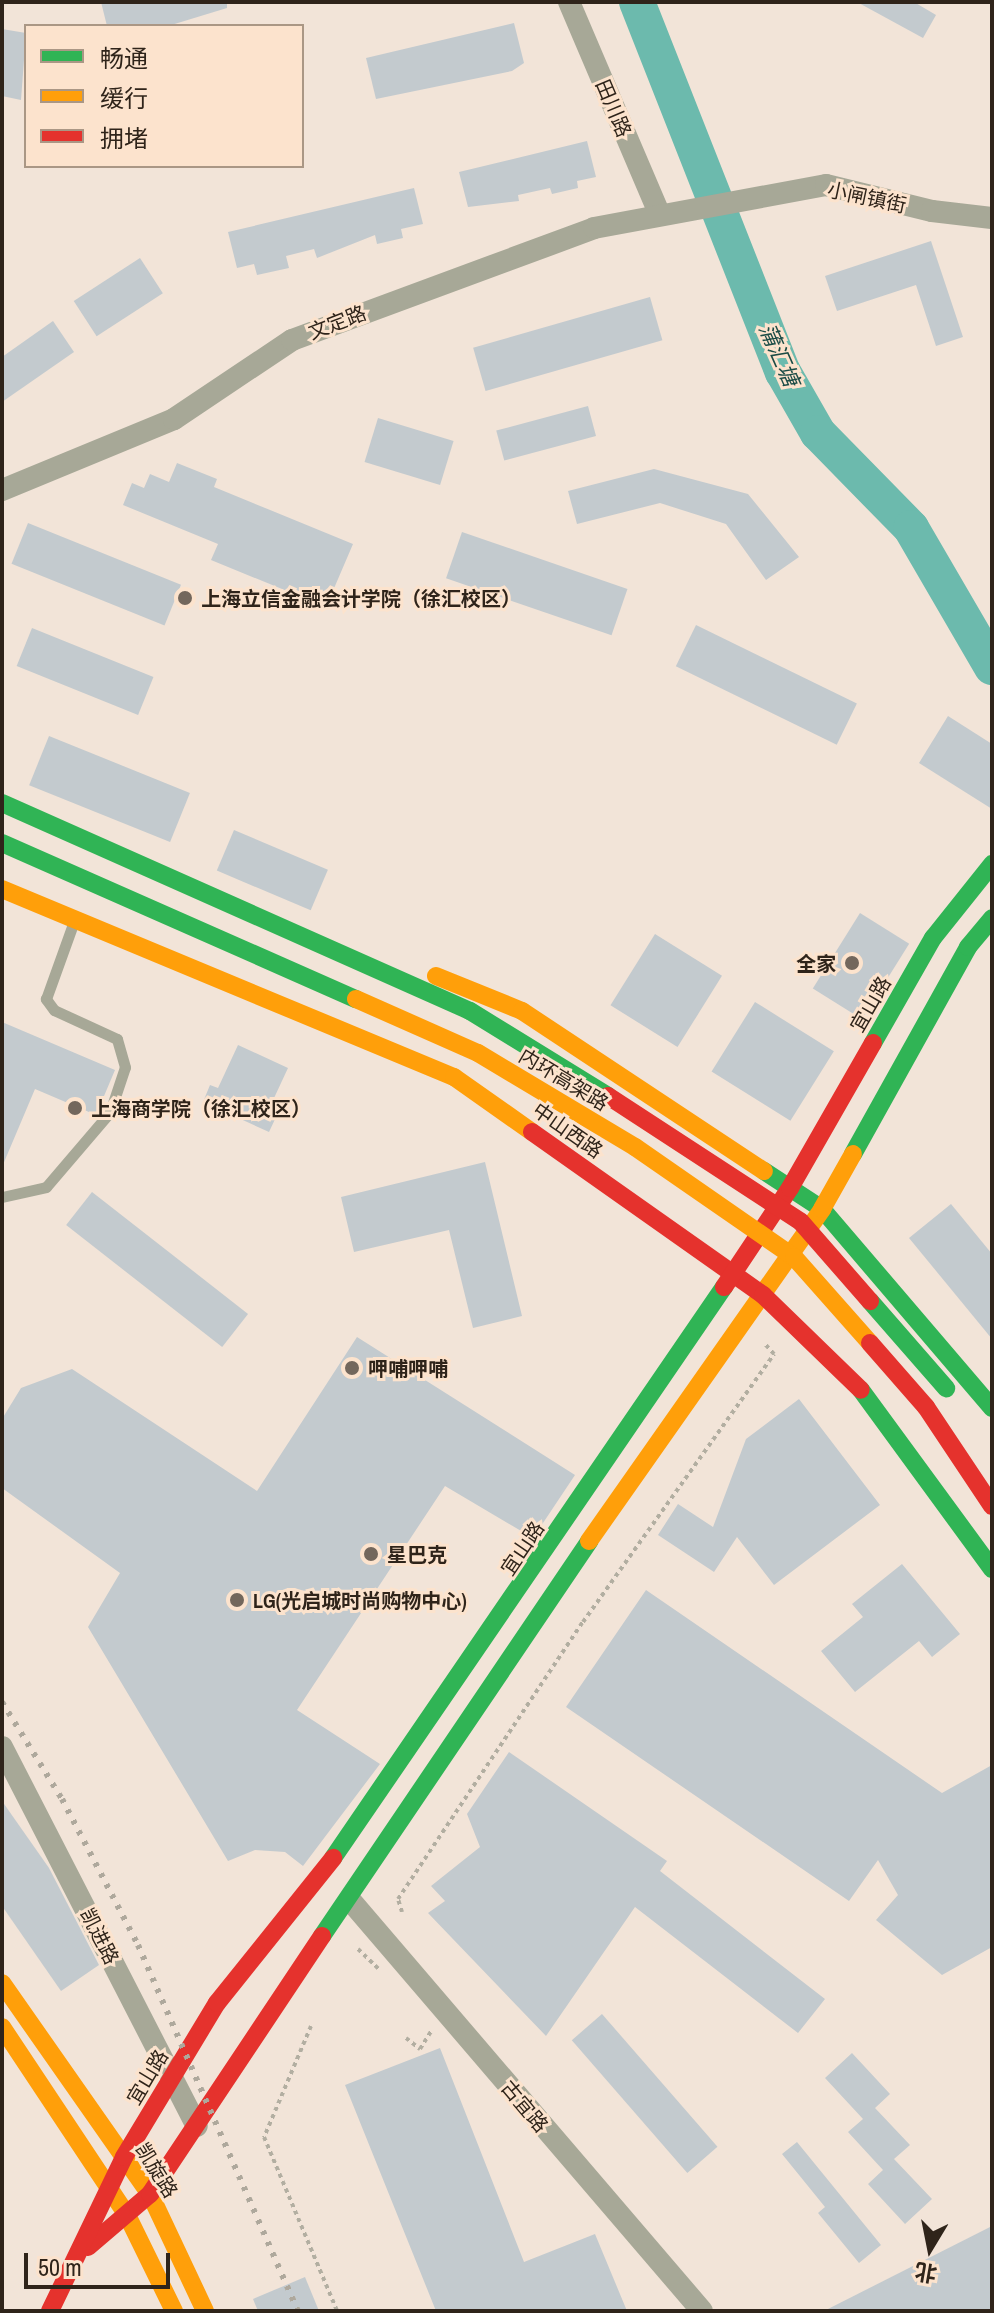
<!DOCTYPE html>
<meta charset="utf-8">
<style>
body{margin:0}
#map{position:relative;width:994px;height:2313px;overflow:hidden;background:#f2e4d8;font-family:"Archivo Narrow","Noto Sans SC",sans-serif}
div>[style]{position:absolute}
.river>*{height:36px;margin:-18px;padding:0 18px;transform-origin:18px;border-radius:18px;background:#6cbaad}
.building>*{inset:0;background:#c3cace;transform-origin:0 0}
.path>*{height:4px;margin-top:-2px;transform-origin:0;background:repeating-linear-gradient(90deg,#b2aea1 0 4px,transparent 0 8px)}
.lane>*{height:11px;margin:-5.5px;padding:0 5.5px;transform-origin:5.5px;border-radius:5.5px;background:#a7a897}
.street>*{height:22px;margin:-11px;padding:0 11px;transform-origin:11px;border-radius:11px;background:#a7a897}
.fast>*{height:18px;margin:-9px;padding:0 9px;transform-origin:9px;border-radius:9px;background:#30b455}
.slow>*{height:18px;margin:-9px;padding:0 9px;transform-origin:9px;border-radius:9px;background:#ff9f0a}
.jam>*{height:18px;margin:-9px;padding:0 9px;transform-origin:9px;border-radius:9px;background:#e5322d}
.rail>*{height:6px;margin-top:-3px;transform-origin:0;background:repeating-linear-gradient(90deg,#aea89c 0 4px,transparent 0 12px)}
.fast-bridge>*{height:18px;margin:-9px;padding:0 9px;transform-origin:9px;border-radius:9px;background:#30b455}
.slow-bridge>*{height:18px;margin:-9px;padding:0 9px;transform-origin:9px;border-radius:9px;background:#ff9f0a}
.jam-bridge>*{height:18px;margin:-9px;padding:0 9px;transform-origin:9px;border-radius:9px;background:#e5322d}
.dots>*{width:22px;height:22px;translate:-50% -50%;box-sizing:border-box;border:4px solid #fce3cd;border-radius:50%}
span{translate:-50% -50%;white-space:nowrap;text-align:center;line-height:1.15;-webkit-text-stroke:6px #fce3cd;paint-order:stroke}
.street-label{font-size:20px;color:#2f241a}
.poi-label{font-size:20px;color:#2f241a;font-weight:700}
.left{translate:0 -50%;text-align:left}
.right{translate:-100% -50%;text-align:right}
.water-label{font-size:22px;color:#1b4c46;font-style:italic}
.frame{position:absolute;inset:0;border:4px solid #2f241a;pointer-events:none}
.legend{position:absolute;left:24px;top:24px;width:280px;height:144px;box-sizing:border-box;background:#fce3cd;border:2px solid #aa9785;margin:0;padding:10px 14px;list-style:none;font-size:24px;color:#2f241a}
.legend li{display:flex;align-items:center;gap:16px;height:40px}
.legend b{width:40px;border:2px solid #aa9785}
.north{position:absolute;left:890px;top:2209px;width:80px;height:80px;-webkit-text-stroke:6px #fce3cd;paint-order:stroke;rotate:190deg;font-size:22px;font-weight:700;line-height:32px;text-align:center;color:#2f241a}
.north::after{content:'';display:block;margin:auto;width:28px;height:36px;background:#2f241a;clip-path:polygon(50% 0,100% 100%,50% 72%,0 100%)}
.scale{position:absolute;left:24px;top:2253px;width:146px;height:36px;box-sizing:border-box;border:4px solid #2f241a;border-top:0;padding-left:10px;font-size:24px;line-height:28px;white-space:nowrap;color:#2f241a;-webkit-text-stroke:6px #fce3cd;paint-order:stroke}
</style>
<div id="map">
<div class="river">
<i style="left:637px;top:2px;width:398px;rotate:68.5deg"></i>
<i style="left:783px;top:372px;width:70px;rotate:60.2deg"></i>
<i style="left:818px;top:433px;width:133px;rotate:45.6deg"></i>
<i style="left:911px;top:528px;width:161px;rotate:59.8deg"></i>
</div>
<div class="building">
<i style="clip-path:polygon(101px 2px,227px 2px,227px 8px,168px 26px,107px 26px)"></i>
<i style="clip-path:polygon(857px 2px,914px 2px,936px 15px,923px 38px)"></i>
<i style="clip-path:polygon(514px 23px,524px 63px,512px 71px,376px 99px,366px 58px)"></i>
<i style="clip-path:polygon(2px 29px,26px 33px,21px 100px,2px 96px)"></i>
<i style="clip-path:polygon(587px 141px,596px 177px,577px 181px,578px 188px,552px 194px,550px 188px,518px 195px,519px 201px,468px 207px,459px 172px)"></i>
<i style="clip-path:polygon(414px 188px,423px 224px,401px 229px,403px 238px,377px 244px,375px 235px,317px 258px,314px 249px,286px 256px,289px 268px,257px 275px,254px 264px,237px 268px,228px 232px)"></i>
<i style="clip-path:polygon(931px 241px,963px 337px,936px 346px,916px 285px,837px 311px,825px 276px)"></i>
<i style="left:140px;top:258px;width:42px;height:79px;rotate:57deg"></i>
<i style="left:650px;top:297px;width:45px;height:184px;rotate:74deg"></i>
<i style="clip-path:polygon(53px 321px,74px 352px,2px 402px,2px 357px)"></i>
<i style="left:588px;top:406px;width:31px;height:95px;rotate:75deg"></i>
<i style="left:378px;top:418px;width:79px;height:46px;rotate:17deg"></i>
<i style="clip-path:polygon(177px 463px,217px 479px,214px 487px,353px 544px,326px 607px,211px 560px,218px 544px,123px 505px,132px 483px,144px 488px,150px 474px,169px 482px)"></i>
<i style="clip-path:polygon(654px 469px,748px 494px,799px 557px,766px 580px,726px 524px,660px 503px,577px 524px,568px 491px)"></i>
<i style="left:28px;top:523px;width:165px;height:44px;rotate:22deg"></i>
<i style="left:462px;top:532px;width:175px;height:49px;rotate:19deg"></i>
<i style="left:696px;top:625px;width:179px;height:46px;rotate:26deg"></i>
<i style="left:32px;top:628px;width:131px;height:41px;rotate:22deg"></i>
<i style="clip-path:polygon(948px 716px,992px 744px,992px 809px,919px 763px)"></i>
<i style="left:49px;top:736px;width:152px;height:53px;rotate:22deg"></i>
<i style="left:234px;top:830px;width:102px;height:44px;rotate:23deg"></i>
<i style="left:860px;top:913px;width:58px;height:89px;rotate:32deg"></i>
<i style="left:655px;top:934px;width:79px;height:84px;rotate:32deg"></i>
<i style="left:755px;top:1002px;width:93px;height:82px;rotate:32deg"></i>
<i style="clip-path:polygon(2px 1022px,115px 1070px,96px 1115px,35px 1089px,2px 1167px)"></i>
<i style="clip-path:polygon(238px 1045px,288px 1068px,268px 1111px,277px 1115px,269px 1132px,203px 1102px,210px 1085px,218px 1088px)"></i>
<i style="clip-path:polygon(485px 1162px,522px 1316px,473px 1328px,449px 1230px,354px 1252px,341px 1197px)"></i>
<i style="left:92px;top:1192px;width:198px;height:42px;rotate:38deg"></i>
<i style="clip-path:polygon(951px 1204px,992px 1254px,992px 1339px,909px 1238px)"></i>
<i style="clip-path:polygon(357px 1337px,575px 1475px,533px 1538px,445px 1486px,297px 1710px,380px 1764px,303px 1866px,285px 1852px,255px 1850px,228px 1861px,88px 1627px,120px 1573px,2px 1488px,2px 1419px,21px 1388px,72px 1369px,257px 1491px)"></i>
<i style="clip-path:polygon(799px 1399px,880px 1505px,774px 1585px,737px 1537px,714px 1572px,658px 1535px,678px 1504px,713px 1527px,746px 1439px)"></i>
<i style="clip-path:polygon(902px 1564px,960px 1634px,932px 1657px,919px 1641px,855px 1692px,821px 1651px,863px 1617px,852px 1604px)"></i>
<i style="clip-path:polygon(646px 1590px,942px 1793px,992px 1765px,992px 1947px,942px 1975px,876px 1920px,898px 1895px,878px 1860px,849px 1901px,566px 1707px)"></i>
<i style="clip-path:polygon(509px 1752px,667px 1861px,660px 1871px,825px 1999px,798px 2033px,635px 1907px,546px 2036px,428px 1913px,445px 1901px,431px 1886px,480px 1847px,467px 1814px)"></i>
<i style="clip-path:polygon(2px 1801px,49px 1868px,99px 1965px,61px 1991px,2px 1906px)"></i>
<i style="left:602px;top:2014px;width:176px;height:40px;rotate:49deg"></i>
<i style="clip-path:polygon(440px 2048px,524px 2262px,595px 2234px,627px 2311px,436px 2311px,345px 2085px)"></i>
<i style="clip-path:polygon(852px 2053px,890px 2094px,875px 2108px,910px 2145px,894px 2159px,932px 2199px,905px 2224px,868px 2184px,883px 2170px,848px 2132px,863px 2119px,825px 2078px)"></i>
<i style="clip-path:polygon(797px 2142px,881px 2245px,859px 2263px,818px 2213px,825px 2207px,782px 2154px)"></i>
<i style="clip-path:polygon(992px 2226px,992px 2311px,824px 2311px)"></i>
<i style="clip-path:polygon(305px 2277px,319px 2311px,258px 2311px,253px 2299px)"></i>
</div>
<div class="path">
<i style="left:402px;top:1912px;width:14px;rotate:-107deg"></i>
<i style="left:398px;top:1899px;width:333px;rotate:-56.3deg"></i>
<i style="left:583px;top:1622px;width:329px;rotate:-54.5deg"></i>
<i style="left:774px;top:1354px;width:13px;rotate:-132deg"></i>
<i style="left:358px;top:1949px;width:29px;rotate:44deg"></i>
<i style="left:311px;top:2026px;width:121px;rotate:112.9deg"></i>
<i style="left:264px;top:2137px;width:189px;rotate:67.2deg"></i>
<i style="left:406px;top:2038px;width:18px;rotate:38deg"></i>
<i style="left:420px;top:2049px;width:22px;rotate:-58deg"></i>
</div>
<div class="lane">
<i style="left:2px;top:1197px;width:45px;rotate:-12.8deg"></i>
<i style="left:46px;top:1187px;width:99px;rotate:-49.5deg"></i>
<i style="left:110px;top:1112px;width:47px;rotate:-71.6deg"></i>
<i style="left:125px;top:1067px;width:29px;rotate:-106deg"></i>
<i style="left:117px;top:1039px;width:69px;rotate:-155.3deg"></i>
<i style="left:54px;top:1010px;width:14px;rotate:-126deg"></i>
<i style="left:46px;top:999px;width:80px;rotate:-70.2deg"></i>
</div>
<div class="street">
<i style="left:569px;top:2px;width:229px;rotate:66.9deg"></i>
<i style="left:2px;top:490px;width:186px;rotate:-22.4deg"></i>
<i style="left:174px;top:419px;width:142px;rotate:-33.8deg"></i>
<i style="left:292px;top:340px;width:322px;rotate:-20.3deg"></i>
<i style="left:594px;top:228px;width:236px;rotate:-10.5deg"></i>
<i style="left:826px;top:185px;width:109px;rotate:13.8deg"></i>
<i style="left:932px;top:211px;width:60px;rotate:6.7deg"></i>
<i style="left:2px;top:1747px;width:426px;rotate:62.8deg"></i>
<i style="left:350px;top:1900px;width:541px;rotate:49.42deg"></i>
</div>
<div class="fast">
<i style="left:873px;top:1043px;width:121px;rotate:-60.3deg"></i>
<i style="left:933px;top:938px;width:95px;rotate:-51.4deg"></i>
<i style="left:853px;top:1154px;width:237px;rotate:-60.9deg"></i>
<i style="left:968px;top:947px;width:38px;rotate:-50deg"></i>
<i style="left:764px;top:1171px;width:69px;rotate:33.2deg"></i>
<i style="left:822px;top:1209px;width:262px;rotate:49.5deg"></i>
<i style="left:861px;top:1390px;width:222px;rotate:53.8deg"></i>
<i style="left:333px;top:1858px;width:692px;rotate:-55.6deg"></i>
<i style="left:322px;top:1936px;width:477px;rotate:-55.9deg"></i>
</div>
<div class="slow">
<i style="left:2px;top:889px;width:490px;rotate:22.6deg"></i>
<i style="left:454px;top:1077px;width:95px;rotate:35.2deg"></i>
<i style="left:436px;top:976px;width:93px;rotate:22.1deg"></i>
<i style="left:522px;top:1011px;width:290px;rotate:33.5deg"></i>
<i style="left:589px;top:1541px;width:406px;rotate:-54.9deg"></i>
<i style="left:822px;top:1209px;width:63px;rotate:-60.6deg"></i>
<i style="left:2px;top:1983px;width:258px;rotate:55deg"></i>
<i style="left:150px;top:2194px;width:129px;rotate:64.8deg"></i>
<i style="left:2px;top:2027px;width:226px;rotate:56.4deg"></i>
<i style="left:127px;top:2215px;width:107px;rotate:63.9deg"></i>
</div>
<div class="jam">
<i style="left:532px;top:1132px;width:283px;rotate:35.2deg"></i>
<i style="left:763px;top:1295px;width:136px;rotate:44.1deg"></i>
<i style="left:724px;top:1287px;width:119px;rotate:-56.3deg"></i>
<i style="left:790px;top:1188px;width:167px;rotate:-60.2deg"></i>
<i style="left:88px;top:2247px;width:82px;rotate:-40.5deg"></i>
<i style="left:150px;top:2194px;width:310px;rotate:-56.3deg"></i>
<i style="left:50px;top:2311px;width:171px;rotate:-64.3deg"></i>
<i style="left:124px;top:2157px;width:180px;rotate:-58.9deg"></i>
<i style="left:217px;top:2003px;width:186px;rotate:-51.3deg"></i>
</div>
<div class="rail">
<i style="left:2px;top:1702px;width:114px;rotate:58.3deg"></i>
<i style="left:62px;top:1799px;width:165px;rotate:62.5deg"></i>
<i style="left:138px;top:1945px;width:399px;rotate:66.4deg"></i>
</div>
<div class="fast-bridge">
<i style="left:2px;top:803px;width:512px;rotate:23.96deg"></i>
<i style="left:470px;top:1011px;width:162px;rotate:31.6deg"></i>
<i style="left:2px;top:843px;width:387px;rotate:23.8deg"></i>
<i style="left:870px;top:1301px;width:116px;rotate:48.9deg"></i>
</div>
<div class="slow-bridge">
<i style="left:356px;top:999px;width:133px;rotate:23.9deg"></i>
<i style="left:478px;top:1053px;width:183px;rotate:30.9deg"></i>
<i style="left:635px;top:1147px;width:193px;rotate:34.7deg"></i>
<i style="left:794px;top:1257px;width:115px;rotate:48.5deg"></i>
</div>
<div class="jam-bridge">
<i style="left:608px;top:1096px;width:230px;rotate:33.1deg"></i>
<i style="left:801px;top:1222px;width:105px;rotate:48.9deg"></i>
<i style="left:870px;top:1343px;width:85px;rotate:48.8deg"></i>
<i style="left:926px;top:1407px;width:119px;rotate:56.3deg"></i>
</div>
<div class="dots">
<i style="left:185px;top:598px;background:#73675c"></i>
<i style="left:852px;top:963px;background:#73675c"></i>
<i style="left:75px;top:1108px;background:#73675c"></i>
<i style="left:352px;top:1368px;background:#73675c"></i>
<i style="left:371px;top:1554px;background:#73675c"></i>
<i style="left:237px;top:1600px;background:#73675c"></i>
</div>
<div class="street-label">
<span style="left:614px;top:108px;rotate:67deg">田川路</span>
<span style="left:867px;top:197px;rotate:12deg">小闸镇街</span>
<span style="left:337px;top:322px;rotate:-21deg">文定路</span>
<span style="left:870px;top:1004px;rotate:-60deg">宜山路</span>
<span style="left:564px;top:1079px;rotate:31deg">内环高架路</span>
<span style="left:568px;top:1130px;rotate:35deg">中山西路</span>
<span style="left:522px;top:1548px;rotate:-56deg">宜山路</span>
<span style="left:100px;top:1936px;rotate:63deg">凯进路</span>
<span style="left:147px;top:2077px;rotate:-59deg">宜山路</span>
<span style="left:525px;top:2106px;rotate:50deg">古宜路</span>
<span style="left:157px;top:2170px;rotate:58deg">凯旋路</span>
</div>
<div class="poi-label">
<span class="left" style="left:201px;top:598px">上海立信金融会计学院（徐汇校区）</span>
<span class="right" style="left:836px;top:963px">全家</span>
<span class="left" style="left:91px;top:1108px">上海商学院（徐汇校区）</span>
<span class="left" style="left:368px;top:1368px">呷哺呷哺</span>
<span class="left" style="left:387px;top:1554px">星巴克</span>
<span class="left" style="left:253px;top:1600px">LG(光启城时尚购物中心)</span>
</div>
<div class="water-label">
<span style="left:779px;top:355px;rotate:66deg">蒲汇塘</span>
</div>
<div class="frame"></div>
<ul class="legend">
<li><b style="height:10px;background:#30b455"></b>畅通</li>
<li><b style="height:10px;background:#ff9f0a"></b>缓行</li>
<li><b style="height:10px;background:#e5322d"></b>拥堵</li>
</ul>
<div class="north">北</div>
<div class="scale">50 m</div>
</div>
